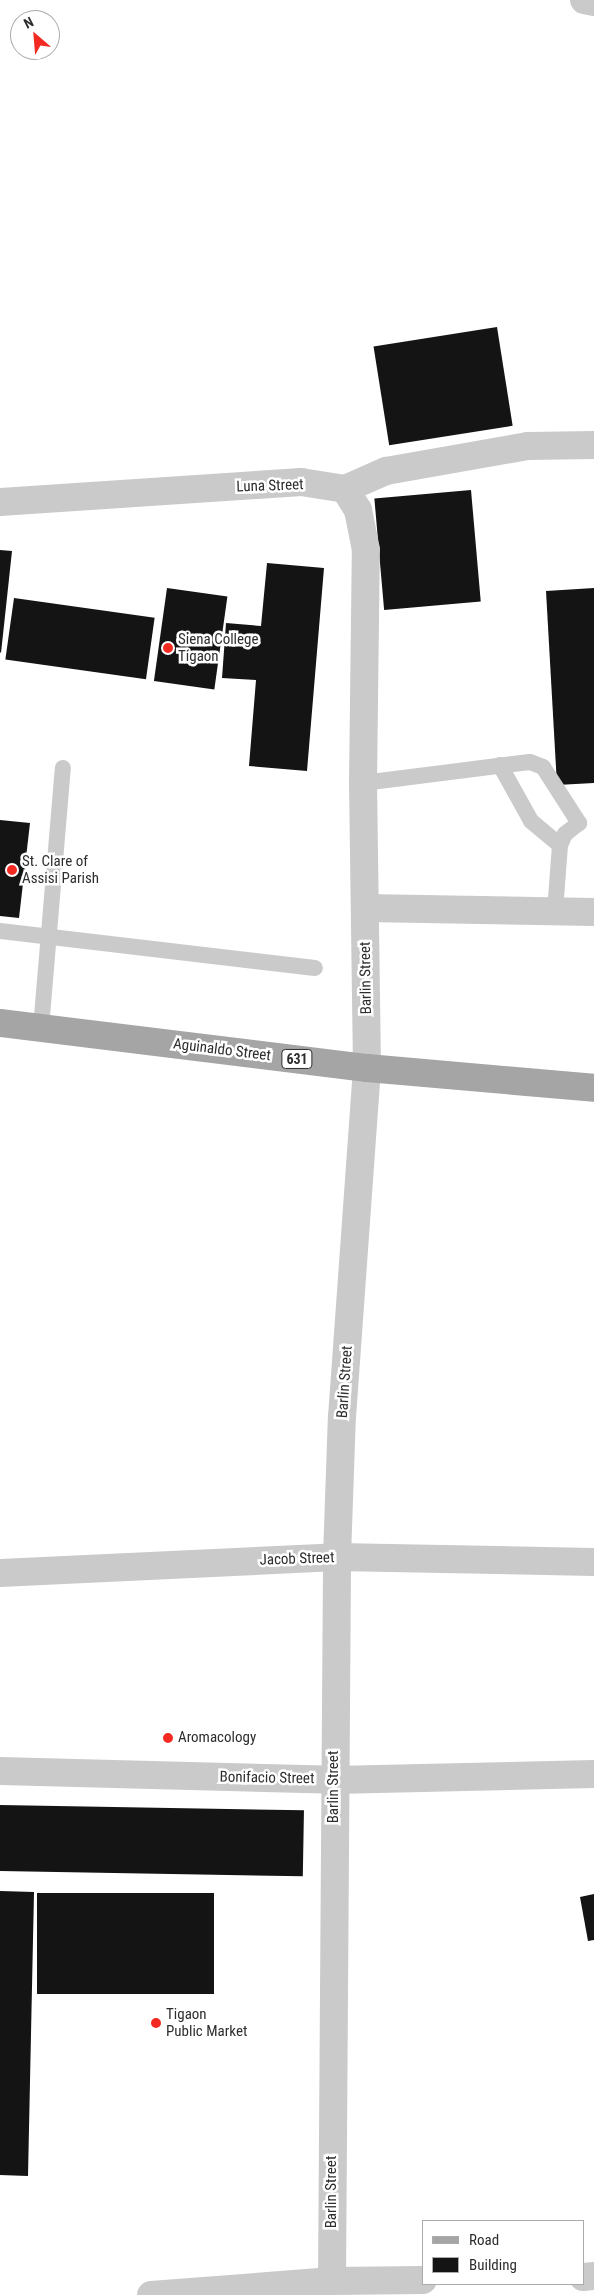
<!DOCTYPE html>
<style>
body{margin:0}
#map{position:relative;width:594px;height:2295px;overflow:hidden;background:#fff;font-family:"Roboto Condensed",sans-serif}
div>[style]{position:absolute}
.building>*{inset:0;background:#141414;transform-origin:0 0}
.service>*{height:16px;margin:-8px;padding:0 8px;transform-origin:8px;border-radius:8px;background:#cacaca}
.minor>*{height:28px;margin:-14px;padding:0 14px;transform-origin:14px;border-radius:14px;background:#cacaca}
.primary>*{height:28px;margin:-14px;padding:0 14px;transform-origin:14px;border-radius:14px;background:#a5a5a5}
.dots>*{width:14px;height:14px;translate:-50% -50%;box-sizing:border-box;border:2px solid #fff;border-radius:50%}
span{translate:-50% -50%;white-space:nowrap;text-align:center;line-height:1.15;-webkit-text-stroke:5px #fff;paint-order:stroke}
.shield-label span{padding:1px 4px;background:#fff;border:1px solid;border-radius:4px;-webkit-text-stroke-width:0}
.shield-label{font-size:14px;color:#2d2d2d;font-weight:700}
.street-label{font-size:15px;color:#2d2d2d}
.poi-label{font-size:15px;color:#2d2d2d}
.left{translate:0 -50%;text-align:left}
.legend{position:absolute;left:422px;top:2220px;width:162px;height:65px;box-sizing:border-box;background:#fff;border:1px solid #ababab;margin:0;padding:6px 9px;list-style:none;font-size:15px;color:#2d2d2d}
.legend li{display:flex;align-items:center;gap:10px;height:25px}
.legend b{width:25px;border:1px solid #ababab}
.north{position:absolute;left:10px;top:10px;width:50px;height:50px;box-sizing:border-box;background:#fff;border:1px solid #ababab;border-radius:50%;rotate:333deg;font-size:14px;font-weight:700;line-height:20px;text-align:center;color:#2d2d2d}
.north::after{content:'';display:block;margin:auto;width:18px;height:22px;background:#f32a21;clip-path:polygon(50% 0,100% 100%,50% 72%,0 100%)}
</style>
<div id="map">
<div class="building">
<i style="left:497px;top:327px;width:100px;height:125px;rotate:81deg"></i>
<i style="left:471px;top:490px;width:112px;height:97px;rotate:85deg"></i>
<i style="clip-path:polygon(0 550px,12px 551px,1px 653px,0 652px)"></i>
<i style="clip-path:polygon(267px 563px,324px 568px,307px 771px,249px 766px,256px 680px,222px 678px,226px 623px,261px 626px)"></i>
<i style="left:167px;top:588px;width:61px;height:94px;rotate:8deg"></i>
<i style="clip-path:polygon(594px 588px,594px 783px,557px 785px,546px 591px)"></i>
<i style="left:14px;top:598px;width:142px;height:62px;rotate:8deg"></i>
<i style="clip-path:polygon(0 820px,30px 823px,19px 918px,0 916px)"></i>
<i style="left:0;top:1805px;width:304px;height:66px;rotate:1deg"></i>
<i style="clip-path:polygon(0 1891px,34px 1892px,28px 2176px,0 2175px)"></i>
<i style="left:214px;top:1893px;width:101px;height:177px;rotate:90deg"></i>
<i style="clip-path:polygon(594px 1894px,594px 1940px,588px 1941px,580px 1897px)"></i>
</div>
<div class="service">
<i style="left:500px;top:765px;width:64px;rotate:61deg"></i>
<i style="left:531px;top:821px;width:38px;rotate:40deg"></i>
<i style="left:363px;top:783px;width:168px;rotate:-7.2deg"></i>
<i style="left:530px;top:762px;width:14px;rotate:21deg"></i>
<i style="left:543px;top:767px;width:67px;rotate:57.3deg"></i>
<i style="left:579px;top:823px;width:18px;rotate:142deg"></i>
<i style="left:565px;top:834px;width:12px;rotate:114deg"></i>
<i style="left:560px;top:845px;width:67px;rotate:94.3deg"></i>
<i style="left:0;top:931px;width:317px;rotate:6.7deg"></i>
<i style="left:41px;top:1028px;width:261px;rotate:-85.2deg"></i>
</div>
<div class="minor">
<i style="left:584px;top:0;width:10px;rotate:11deg"></i>
<i style="left:0;top:502px;width:302px;rotate:-3.8deg"></i>
<i style="left:301px;top:482px;width:45px;rotate:9deg"></i>
<i style="left:345px;top:489px;width:45px;rotate:-23.7deg"></i>
<i style="left:386px;top:471px;width:144px;rotate:-10deg"></i>
<i style="left:528px;top:446px;width:66px;rotate:-0.9deg"></i>
<i style="left:365px;top:908px;width:229px;rotate:1deg"></i>
<i style="left:0;top:1573px;width:337px;rotate:-2.7deg"></i>
<i style="left:337px;top:1557px;width:257px;rotate:1.1deg"></i>
<i style="left:0;top:1771px;width:334px;rotate:1.5deg"></i>
<i style="left:334px;top:1780px;width:260px;rotate:-1.3deg"></i>
<i style="left:583px;top:2277px;width:11px;rotate:-5deg"></i>
<i style="left:332px;top:2281px;width:724px;rotate:-89.6deg"></i>
<i style="left:337px;top:1557px;width:140px;rotate:-88deg"></i>
<i style="left:342px;top:1417px;width:350px;rotate:-85.9deg"></i>
<i style="left:367px;top:1068px;width:285px;rotate:-90.8deg"></i>
<i style="left:363px;top:783px;width:233px;rotate:-89.3deg"></i>
<i style="left:366px;top:550px;width:41px;rotate:-101.3deg"></i>
<i style="left:358px;top:510px;width:25px;rotate:-122deg"></i>
<i style="left:151px;top:2295px;width:182px;rotate:-4.4deg"></i>
<i style="left:332px;top:2281px;width:91px;rotate:-0.6deg"></i>
</div>
<div class="primary">
<i style="left:0;top:1023px;width:370px;rotate:7deg"></i>
<i style="left:367px;top:1068px;width:228px;rotate:5deg"></i>
</div>
<div class="dots">
<i style="left:168px;top:648px;background:#f32a21"></i>
<i style="left:12px;top:870px;background:#f32a21"></i>
<i style="left:168px;top:1738px;background:#f32a21"></i>
<i style="left:156px;top:2023px;background:#f32a21"></i>
</div>
<div class="shield-label">
<span style="left:297px;top:1059px">631</span>
</div>
<div class="street-label">
<span style="left:270px;top:486px;rotate:-2deg">Luna Street</span>
<span style="left:366px;top:978px;rotate:-91deg">Barlin Street</span>
<span style="left:222px;top:1050px;rotate:7deg">Aguinaldo Street</span>
<span style="left:345px;top:1382px;rotate:-86deg">Barlin Street</span>
<span style="left:297px;top:1559px;rotate:-2deg">Jacob Street</span>
<span style="left:267px;top:1778px;rotate:1deg">Bonifacio Street</span>
<span style="left:334px;top:1787px;rotate:-90deg">Barlin Street</span>
<span style="left:332px;top:2192px;rotate:-90deg">Barlin Street</span>
</div>
<div class="poi-label">
<span class="left" style="left:178px;top:648px">Siena College<br>Tigaon</span>
<span class="left" style="left:22px;top:870px">St. Clare of<br>Assisi Parish</span>
<span class="left" style="left:178px;top:1738px">Aromacology</span>
<span class="left" style="left:166px;top:2023px">Tigaon<br>Public Market</span>
</div>
<ul class="legend">
<li><b style="height:6px;background:#a5a5a5"></b>Road</li>
<li><b style="height:14px;background:#141414"></b>Building</li>
</ul>
<div class="north">N</div>
</div>
